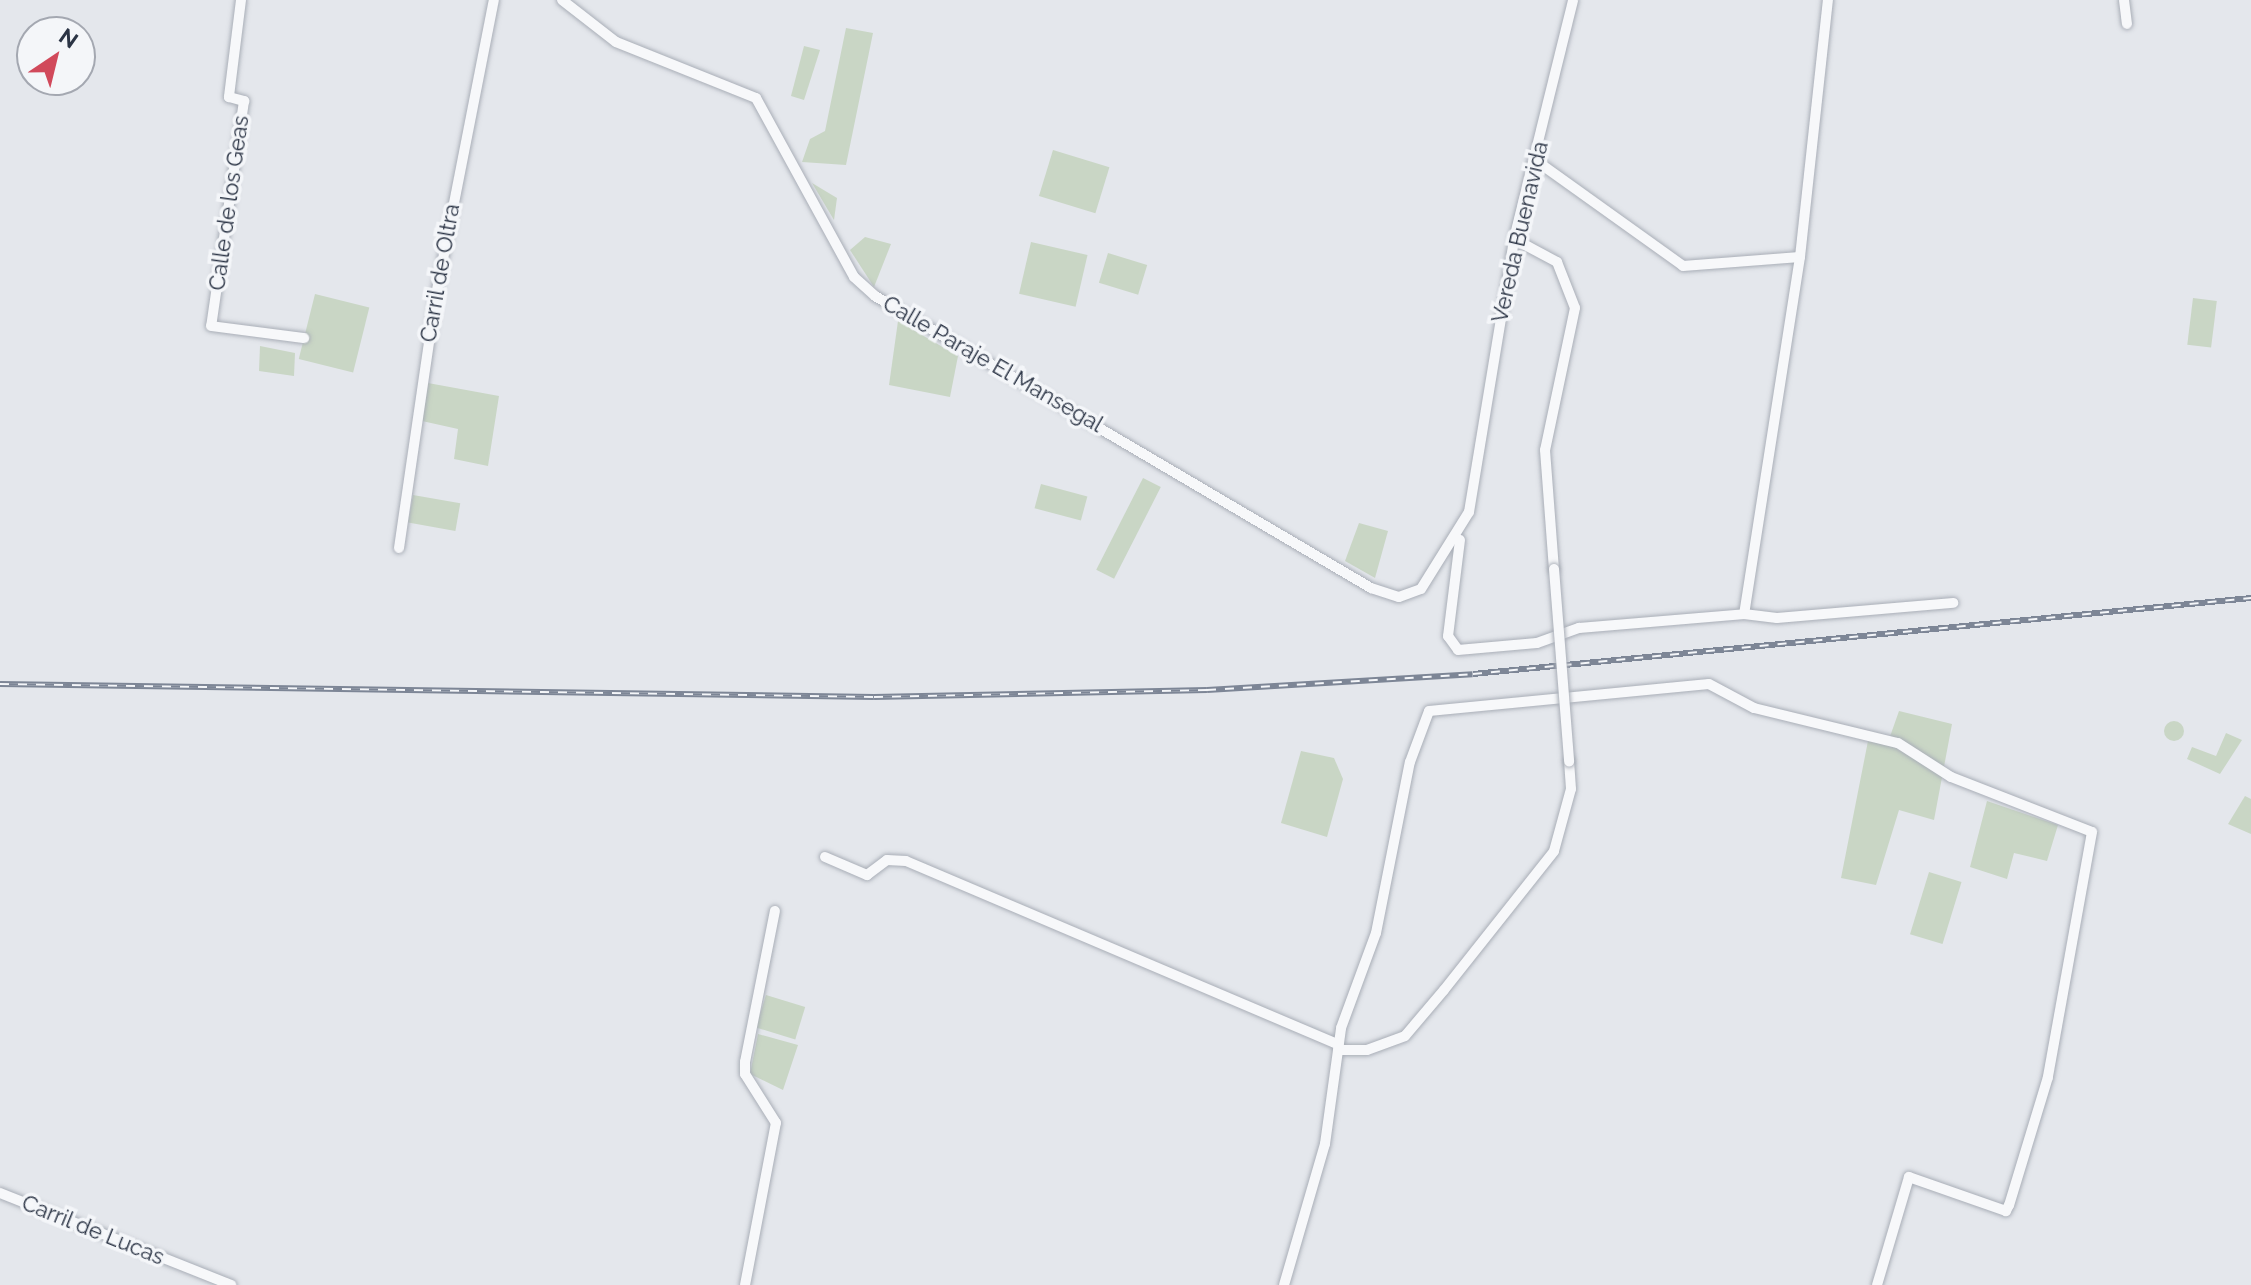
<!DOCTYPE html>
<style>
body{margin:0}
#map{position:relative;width:2251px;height:1285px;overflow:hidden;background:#e4e7ec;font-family:Raleway,sans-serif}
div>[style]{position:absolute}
.green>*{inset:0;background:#c9d6c5;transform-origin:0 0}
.round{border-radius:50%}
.roads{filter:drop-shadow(0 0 2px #a9aeb7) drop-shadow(0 0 2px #a9aeb7)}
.street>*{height:10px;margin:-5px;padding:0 5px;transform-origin:5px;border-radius:5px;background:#f7f8fa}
.rail>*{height:6px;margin-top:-3px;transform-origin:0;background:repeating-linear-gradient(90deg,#f4f6f9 0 9px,#7d8696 0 18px);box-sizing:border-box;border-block:2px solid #7d8696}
.bridges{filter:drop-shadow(0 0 2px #a9aeb7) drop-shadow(0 0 2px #a9aeb7)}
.street-bridge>*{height:10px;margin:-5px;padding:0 5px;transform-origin:5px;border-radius:5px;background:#f7f8fa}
span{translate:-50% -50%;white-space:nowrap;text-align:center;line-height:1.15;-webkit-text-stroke:7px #f4f6f9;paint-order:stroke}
.street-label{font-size:22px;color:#2b3445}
.north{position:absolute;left:16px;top:16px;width:80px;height:80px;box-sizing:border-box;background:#f4f6f9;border:2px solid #a4a8b1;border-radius:50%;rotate:35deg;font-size:22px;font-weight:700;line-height:32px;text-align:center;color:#2b3445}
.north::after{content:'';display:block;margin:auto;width:28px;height:36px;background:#d1495b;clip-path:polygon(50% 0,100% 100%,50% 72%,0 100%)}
</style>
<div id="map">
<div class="green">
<i style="clip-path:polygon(846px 28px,873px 33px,846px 165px,802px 162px,810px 139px,825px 131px)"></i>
<i style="clip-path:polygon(804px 46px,820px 50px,804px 100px,791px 96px)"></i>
<i style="left:1053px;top:150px;width:59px;height:48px;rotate:17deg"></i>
<i style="clip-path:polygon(812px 183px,837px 198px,834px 220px)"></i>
<i style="clip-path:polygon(865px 237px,891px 244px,874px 287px,850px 250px)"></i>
<i style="left:1031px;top:242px;width:58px;height:53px;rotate:13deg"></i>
<i style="left:1108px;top:253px;width:41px;height:31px;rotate:17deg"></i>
<i style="left:315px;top:294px;width:56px;height:67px;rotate:14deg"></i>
<i style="left:2193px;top:298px;width:24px;height:47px;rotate:7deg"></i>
<i style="clip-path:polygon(898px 321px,958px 356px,950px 397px,889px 385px)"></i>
<i style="clip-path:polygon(260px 346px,295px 353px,294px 376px,259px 371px)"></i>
<i style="clip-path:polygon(428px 383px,499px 396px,488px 466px,454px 459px,458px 429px,422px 421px)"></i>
<i style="left:1143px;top:478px;width:20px;height:103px;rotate:27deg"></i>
<i style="left:1041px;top:484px;width:48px;height:25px;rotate:15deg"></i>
<i style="left:413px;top:495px;width:48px;height:28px;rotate:10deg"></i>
<i style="clip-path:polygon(1359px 523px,1388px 531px,1375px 578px,1345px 561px)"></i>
<i style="clip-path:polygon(1899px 711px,1952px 724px,1934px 820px,1899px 810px,1876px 885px,1841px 878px,1868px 741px,1887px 745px)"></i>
<i class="round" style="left:2164px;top:721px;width:20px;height:20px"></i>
<i style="clip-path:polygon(2226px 733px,2242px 740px,2220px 774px,2187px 759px,2192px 747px,2216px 756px)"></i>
<i style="clip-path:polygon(1301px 751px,1334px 758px,1343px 779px,1327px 837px,1281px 823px)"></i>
<i style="clip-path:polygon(2245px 796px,2251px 799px,2251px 834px,2228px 824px)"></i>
<i style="clip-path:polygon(1987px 801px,2058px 825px,2047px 861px,2014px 853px,2007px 879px,1970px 867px)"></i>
<i style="left:1929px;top:872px;width:34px;height:65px;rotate:17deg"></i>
<i style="left:766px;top:995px;width:41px;height:34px;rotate:17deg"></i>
<i style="clip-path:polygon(758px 1034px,798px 1045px,783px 1090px,750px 1074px)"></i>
</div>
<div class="roads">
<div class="street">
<i style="left:241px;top:0;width:98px;rotate:97.1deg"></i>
<i style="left:229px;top:97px;width:16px;rotate:15deg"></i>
<i style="left:244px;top:101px;width:227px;rotate:98.3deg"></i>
<i style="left:211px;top:326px;width:94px;rotate:7.4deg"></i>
<i style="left:562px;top:0;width:68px;rotate:37.9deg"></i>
<i style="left:616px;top:42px;width:151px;rotate:21.8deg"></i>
<i style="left:756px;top:98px;width:204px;rotate:61.3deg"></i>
<i style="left:854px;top:277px;width:28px;rotate:42deg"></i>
<i style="left:875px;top:296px;width:576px;rotate:30.49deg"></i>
<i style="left:1371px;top:588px;width:29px;rotate:18deg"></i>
<i style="left:1399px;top:597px;width:23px;rotate:-20deg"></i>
<i style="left:1421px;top:589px;width:91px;rotate:-58.1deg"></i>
<i style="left:1469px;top:512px;width:277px;rotate:-80.6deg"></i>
<i style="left:1514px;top:239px;width:246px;rotate:-76.1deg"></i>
<i style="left:2124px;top:0;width:24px;rotate:83deg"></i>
<i style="left:1538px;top:162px;width:178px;rotate:35.6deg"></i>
<i style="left:1683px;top:266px;width:117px;rotate:-4.4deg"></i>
<i style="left:1800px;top:257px;width:259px;rotate:-83.8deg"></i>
<i style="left:1514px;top:239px;width:49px;rotate:28.1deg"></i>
<i style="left:1557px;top:262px;width:49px;rotate:68.6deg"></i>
<i style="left:1575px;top:308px;width:145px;rotate:101.9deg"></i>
<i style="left:1545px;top:450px;width:119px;rotate:85.7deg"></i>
<i style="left:1800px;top:257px;width:361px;rotate:98.9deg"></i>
<i style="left:1744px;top:614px;width:33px;rotate:7deg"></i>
<i style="left:1777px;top:618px;width:177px;rotate:-4.9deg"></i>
<i style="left:1460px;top:540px;width:97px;rotate:97.1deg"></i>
<i style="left:1448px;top:636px;width:17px;rotate:54deg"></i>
<i style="left:1458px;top:650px;width:79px;rotate:-5.1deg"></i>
<i style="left:1537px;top:643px;width:45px;rotate:-19.7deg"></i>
<i style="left:1579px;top:628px;width:166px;rotate:-4.8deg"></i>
<i style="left:399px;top:548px;width:251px;rotate:-81.7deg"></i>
<i style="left:435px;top:300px;width:306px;rotate:-78.9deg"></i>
<i style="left:825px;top:857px;width:46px;rotate:23.2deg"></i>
<i style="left:867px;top:875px;width:25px;rotate:-37deg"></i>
<i style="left:887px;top:860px;width:19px;rotate:3deg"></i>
<i style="left:906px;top:861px;width:470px;rotate:23deg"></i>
<i style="left:1338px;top:1050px;width:29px"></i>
<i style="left:1367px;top:1050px;width:40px;rotate:-20.2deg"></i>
<i style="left:1405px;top:1036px;width:60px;rotate:-49.7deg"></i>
<i style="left:1444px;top:990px;width:177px;rotate:-51.6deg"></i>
<i style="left:1554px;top:851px;width:64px;rotate:-74.7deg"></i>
<i style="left:1571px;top:789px;width:28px;rotate:-94deg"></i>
<i style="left:0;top:1193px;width:249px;rotate:21.7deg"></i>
<i style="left:745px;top:1285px;width:165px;rotate:-79.2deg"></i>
<i style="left:776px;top:1123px;width:58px;rotate:-122.3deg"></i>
<i style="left:745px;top:1074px;width:12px;rotate:-90deg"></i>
<i style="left:745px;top:1062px;width:154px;rotate:-78.8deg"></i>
<i style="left:1284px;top:1285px;width:147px;rotate:-73.8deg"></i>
<i style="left:1325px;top:1144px;width:117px;rotate:-82.1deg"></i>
<i style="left:1341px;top:1028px;width:101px;rotate:-69.8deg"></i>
<i style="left:1376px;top:933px;width:174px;rotate:-78.8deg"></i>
<i style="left:1410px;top:762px;width:54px;rotate:-69.6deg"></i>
<i style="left:1429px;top:711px;width:281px;rotate:-5.5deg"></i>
<i style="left:1709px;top:684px;width:51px;rotate:28.1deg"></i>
<i style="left:1754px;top:708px;width:148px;rotate:13.7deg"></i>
<i style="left:1898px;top:743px;width:63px;rotate:32.7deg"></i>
<i style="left:1951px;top:777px;width:151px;rotate:21.3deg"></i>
<i style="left:2092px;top:832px;width:249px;rotate:100.2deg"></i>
<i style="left:2048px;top:1077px;width:134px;rotate:106.9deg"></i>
<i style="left:2009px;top:1205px;width:7px;rotate:117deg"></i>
<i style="left:2006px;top:1211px;width:103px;rotate:-160.7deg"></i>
<i style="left:1909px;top:1177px;width:113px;rotate:106.5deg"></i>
</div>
</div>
<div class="rail">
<i style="left:0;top:684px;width:874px;rotate:0.85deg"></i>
<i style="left:874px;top:697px;width:333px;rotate:-1.2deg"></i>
<i style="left:1207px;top:690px;width:266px;rotate:-3.4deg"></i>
<i style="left:1473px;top:674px;width:782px;rotate:-5.58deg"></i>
</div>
<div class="bridges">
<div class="street-bridge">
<i style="left:1554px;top:569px;width:193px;rotate:85.5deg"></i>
</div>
</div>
<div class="street-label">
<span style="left:229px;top:203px;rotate:-82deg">Calle de los Geas</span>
<span style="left:1520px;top:232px;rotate:-77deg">Vereda Buenavida</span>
<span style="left:440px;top:273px;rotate:-80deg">Carril de Oltra</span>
<span style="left:993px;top:364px;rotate:30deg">Calle Paraje El Mansegal</span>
<span style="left:93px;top:1230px;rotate:22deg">Carril de Lucas</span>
</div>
<div class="north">N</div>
</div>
